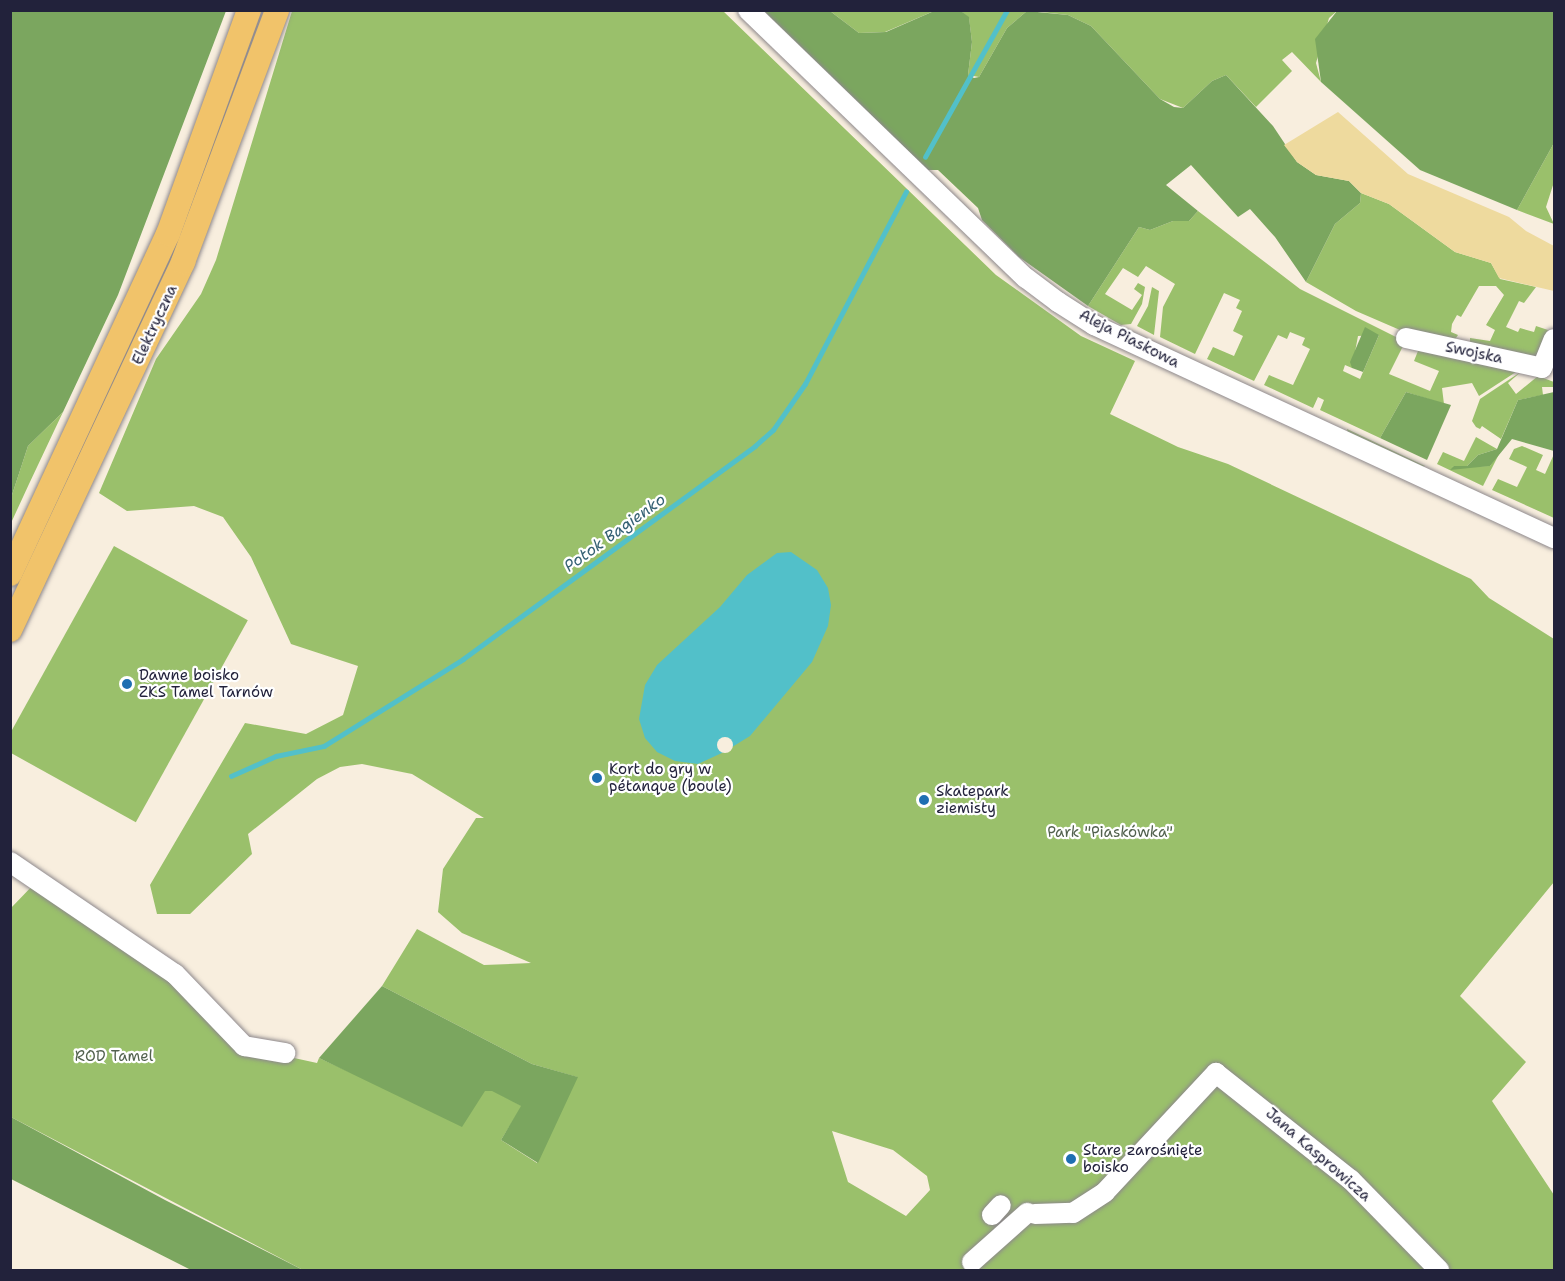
<!DOCTYPE html>
<meta charset="utf-8">
<style>
body{margin:0}
#map{position:relative;width:1565px;height:1281px;overflow:hidden;background:#f8eede;font-family:"Shantell Sans",sans-serif}
div>[style]{position:absolute}
.green>*{inset:0;background:#9ac06b;transform-origin:0 0}
.forest>*{inset:0;background:#7ba65f}
.sand>*{inset:0;background:#eeda9e}
.water>*{inset:0;background:#52c0c9}
.pier>*{inset:0;background:#f8eede}
.round{border-radius:50%}
.stream>*{height:4.5px;margin:-2.25px;padding:0 2.25px;transform-origin:2.25px;border-radius:2.25px;background:#52c0c9}
.roads{filter:drop-shadow(0 0 2px #8d888c) drop-shadow(0 0 2px #8d888c)}
.minor>*{height:20px;margin:-10px;padding:0 10px;transform-origin:10px;border-radius:10px;background:#fff}
.major>*{height:24px;margin:-12px;padding:0 12px;transform-origin:12px;border-radius:12px;background:#f1c36a}
.dots>*{width:16px;height:16px;translate:-50% -50%;box-sizing:border-box;border:3px solid #fff;border-radius:50%}
span{translate:-50% -50%;white-space:nowrap;text-align:center;line-height:1.15;-webkit-text-stroke:4.5px #fff;paint-order:stroke}
.street-label{font-size:15px;color:#22223b}
.poi-label{font-size:15px;color:#22223b}
.left{translate:0 -50%;text-align:left}
.park-label{font-size:15px;color:#52614e}
.water-label{font-size:16px;color:#356174;font-style:italic}
.frame{position:absolute;inset:0;border:12px solid #22223b;pointer-events:none}
</style>
<div id="map">
<div class="green">
<i style="clip-path:polygon(evenodd,292px 11px,723px 11px,996px 275px,1081px 336px,1135px 361px,1110px 414px,1178px 447px,1228px 464px,1471px 579px,1489px 598px,1554px 639px,1554px 882px,1460px 996px,1526px 1062px,1492px 1101px,1554px 1195px,1554px 1270px,303px 1270px,11px 1117px,10px 909px,37px 881px,175px 971px,244px 1047px,317px 1063px,319px 1058px,393px 1092px,492px 1090px,522px 1106px,501px 1140px,537px 1163px,577px 1077px,532px 1064px,382px 986px,417px 929px,484px 965px,531px 963px,462px 933px,438px 912px,443px 869px,476px 818px,484px 818px,412px 774px,362px 764px,340px 767px,317px 779px,248px 834px,252px 854px,190px 914px,157px 914px,150px 885px,245px 723px,306px 734px,343px 715px,358px 666px,291px 644px,251px 557px,223px 517px,194px 506px,127px 511px,99px 493px,156px 359px,201px 294px,216px 260px,292px 11px,832px 1131px,893px 1150px,927px 1176px,930px 1190px,906px 1216px,848px 1182px,832px 1131px)"></i>
<i style="clip-path:polygon(830px 11px,934px 11px,885px 32px,859px 33px)"></i>
<i style="clip-path:polygon(961px 11px,1027px 11px,1007px 28px,979px 77px,968px 75px,972px 42px,969px 18px)"></i>
<i style="clip-path:polygon(1032px 11px,1337px 11px,1329px 18px,1316px 63px,1321px 82px,1292px 52px,1282px 60px,1292px 71px,1256px 107px,1226px 75px,1212px 81px,1183px 108px,1160px 99px,1091px 26px,1068px 15px)"></i>
<i style="clip-path:polygon(1554px 143px,1554px 182px,1546px 207px,1554px 224px,1517px 210px)"></i>
<i style="clip-path:polygon(1361px 193px,1389px 204px,1455px 252px,1491px 263px,1500px 279px,1536px 287px,1524px 303px,1519px 301px,1506px 327px,1518px 332px,1520px 328px,1534px 332px,1536px 326px,1548px 330px,1536px 357px,1470px 345px,1470px 338px,1490px 341px,1495px 330px,1486px 325px,1504px 295px,1496px 286px,1479px 286px,1461px 317px,1457px 315px,1452px 324px,1451px 332px,1458px 335px,1454px 341px,1400px 330px,1356px 311px,1306px 282px,1335px 224px,1360px 203px)"></i>
<i style="clip-path:polygon(evenodd,1198px 211px,1300px 289px,1402px 340px,1404px 344px,1389px 374px,1430px 391px,1439px 371px,1414px 361px,1420px 346px,1519px 370px,1479px 396px,1472px 383px,1442px 388px,1444px 404px,1406px 392px,1380px 438px,1320px 410px,1324px 400px,1318px 397px,1313px 408px,1264px 385px,1269px 375px,1293px 385px,1310px 349px,1302px 345px,1305px 338px,1290px 332px,1287px 339px,1278px 335px,1254px 381px,1207px 359px,1213px 347px,1234px 356px,1243px 336px,1233px 331px,1242px 311px,1236px 308px,1240px 300px,1224px 293px,1195px 354px,1160px 337px,1163px 307px,1175px 284px,1146px 266px,1138px 277px,1123px 268px,1105px 294px,1132px 310px,1142px 295px,1134px 289px,1138px 283px,1145px 287px,1142px 304px,1131px 324px,1121px 325px,1088px 306px,1139px 227px,1150px 230px,1173px 221px,1189px 221px,1198px 211px,1379px 335px,1360px 379px,1343px 371px,1345px 365px,1352px 368px,1358px 336px,1379px 335px)"></i>
<i style="clip-path:polygon(1152px 287px,1159px 291px,1154px 335px,1137px 326px,1148px 306px)"></i>
<i style="clip-path:polygon(1522px 371px,1508px 383px,1516px 394px,1538px 376px,1554px 382px,1554px 387px,1542px 387px,1543px 395px,1518px 400px,1501px 439px,1482px 426px,1480px 429px,1476px 427px,1472px 421px,1480px 399px)"></i>
<i style="clip-path:polygon(63px 412px,29px 484px,11px 523px,11px 498px,28px 446px)"></i>
<i style="clip-path:polygon(1347px 429px,1425px 466px,1420px 468px,1348px 435px)"></i>
<i style="clip-path:polygon(1476px 437px,1497px 449px,1478px 455px,1467px 466px,1451px 467px,1490px 466px,1500px 452px,1483px 486px,1437px 464px,1443px 452px,1464px 461px)"></i>
<i style="clip-path:polygon(1522px 446px,1543px 455px,1536px 470px,1545px 474px,1554px 454px,1554px 518px,1492px 490px,1498px 479px,1517px 487px,1527px 467px,1509px 459px,1514px 449px)"></i>
<i style="left:114px;top:546px;width:153px;height:231px;rotate:29deg"></i>
</div>
<div class="forest">
<i style="clip-path:polygon(11px 10px,226px 11px,118px 295px,63px 412px,28px 446px,11px 498px)"></i>
<i style="clip-path:polygon(764px 11px,830px 11px,859px 33px,886px 32px,934px 11px,961px 11px,969px 17px,972px 42px,968px 75px,974px 78px,979px 77px,1007px 28px,1027px 11px,1068px 15px,1091px 26px,1160px 99px,1174px 107px,1183px 108px,1212px 81px,1226px 75px,1273px 126px,1297px 162px,1316px 175px,1349px 181px,1361px 193px,1360px 203px,1335px 224px,1306px 282px,1275px 237px,1250px 209px,1238px 217px,1191px 165px,1166px 185px,1198px 211px,1189px 221px,1173px 221px,1150px 230px,1139px 227px,1088px 306px,1019px 257px,982px 220px,978px 208px,938px 170px,928px 170px)"></i>
<i style="clip-path:polygon(1337px 11px,1554px 11px,1554px 143px,1517px 210px,1420px 170px,1321px 82px,1315px 39px)"></i>
<i style="clip-path:polygon(1365px 327px,1379px 335px,1363px 372px,1352px 368px,1350px 362px)"></i>
<i style="clip-path:polygon(1406px 392px,1451px 405px,1427px 460px,1380px 438px)"></i>
<i style="clip-path:polygon(1554px 392px,1554px 451px,1512px 439px,1490px 466px,1450px 470px,1454px 466px,1467px 466px,1478px 455px,1497px 449px,1518px 400px)"></i>
<i style="clip-path:polygon(382px 986px,532px 1064px,578px 1077px,538px 1163px,501px 1140px,521px 1106px,492px 1091px,485px 1091px,462px 1127px,319px 1058px)"></i>
<i style="clip-path:polygon(11px 1117px,165px 1200px,303px 1270px,191px 1270px,11px 1179px)"></i>
</div>
<div class="sand">
<i style="clip-path:polygon(1338px 112px,1408px 174px,1509px 217px,1526px 231px,1554px 246px,1554px 291px,1499px 278px,1491px 263px,1455px 252px,1389px 204px,1361px 193px,1349px 181px,1316px 175px,1297px 162px,1284px 145px)"></i>
</div>
<div class="water">
<i style="clip-path:polygon(791px 552px,817px 570px,828px 588px,831px 605px,828px 626px,812px 662px,750px 736px,724px 752px,698px 764px,675px 761px,657px 752px,645px 738px,639px 719px,645px 685px,657px 665px,720px 607px,747px 575px,777px 553px)"></i>
</div>
<div class="pier">
<i class="round" style="left:717px;top:737px;width:16px;height:16px"></i>
</div>
<div class="stream">
<i style="left:925px;top:157px;width:168px;rotate:-60.8deg"></i>
<i style="left:231px;top:776px;width:49px;rotate:-24deg"></i>
<i style="left:276px;top:756px;width:49px;rotate:-11.8deg"></i>
<i style="left:324px;top:746px;width:164px;rotate:-32deg"></i>
<i style="left:463px;top:659px;width:361px;rotate:-36.1deg"></i>
<i style="left:755px;top:446px;width:24px;rotate:-42deg"></i>
<i style="left:773px;top:430px;width:56px;rotate:-55.2deg"></i>
<i style="left:805px;top:384px;width:217px;rotate:-62.3deg"></i>
</div>
<div class="roads">
<div class="minor">
<i style="left:748px;top:10px;width:386px;rotate:44deg"></i>
<i style="left:1026px;top:278px;width:40px;rotate:37deg"></i>
<i style="left:1058px;top:302px;width:43px;rotate:32.6deg"></i>
<i style="left:1094px;top:325px;width:507px;rotate:24.85deg"></i>
<i style="left:1406px;top:338px;width:139px;rotate:12.4deg"></i>
<i style="left:1542px;top:368px;width:31px;rotate:-68deg"></i>
<i style="left:10px;top:862px;width:199px;rotate:34.2deg"></i>
<i style="left:175px;top:974px;width:100px;rotate:46.2deg"></i>
<i style="left:244px;top:1046px;width:42px;rotate:9.7deg"></i>
<i style="left:1035px;top:1214px;width:38px;rotate:-2deg"></i>
<i style="left:1073px;top:1213px;width:38px;rotate:-33deg"></i>
<i style="left:1105px;top:1192px;width:163px;rotate:-47deg"></i>
<i style="left:1216px;top:1073px;width:172px;rotate:38.4deg"></i>
<i style="left:1351px;top:1180px;width:126px;rotate:45.6deg"></i>
<i style="left:992px;top:1215px;width:13px;rotate:-48deg"></i>
<i style="left:972px;top:1262px;width:74px;rotate:-41.7deg"></i>
</div>
<div class="major">
<i style="left:10px;top:574px;width:375px;rotate:-65.1deg"></i>
<i style="left:168px;top:234px;width:238px;rotate:-70.1deg"></i>
<i style="left:10px;top:630px;width:407px;rotate:-64.8deg"></i>
<i style="left:183px;top:262px;width:269px;rotate:-69.5deg"></i>
</div>
</div>
<div class="dots">
<i style="left:127px;top:684px;background:#1f6fb2"></i>
<i style="left:597px;top:778px;background:#1f6fb2"></i>
<i style="left:924px;top:800px;background:#1f6fb2"></i>
<i style="left:1071px;top:1159px;background:#1f6fb2"></i>
</div>
<div class="street-label">
<span style="left:155px;top:325px;rotate:-65deg">Elektryczna</span>
<span style="left:1129px;top:339px;rotate:27deg">Aleja Piaskowa</span>
<span style="left:1474px;top:353px;rotate:12deg">Swojska</span>
<span style="left:1318px;top:1155px;rotate:41deg">Jana Kasprowicza</span>
</div>
<div class="poi-label">
<span class="left" style="left:139px;top:684px">Dawne boisko<br>ZKS Tamel Tarnów</span>
<span class="left" style="left:609px;top:778px">Kort do gry w<br>pétanque (boule)</span>
<span class="left" style="left:936px;top:800px">Skatepark<br>ziemisty</span>
<span class="left" style="left:1083px;top:1159px">Stare zarośnięte<br>boisko</span>
</div>
<div class="park-label">
<span style="left:1110px;top:833px">Park "Piaskówka"</span>
<span style="left:114px;top:1057px">ROD Tamel</span>
</div>
<div class="water-label">
<span style="left:615px;top:533px;rotate:-36deg">Potok Bagienko</span>
</div>
<div class="frame"></div>
</div>
